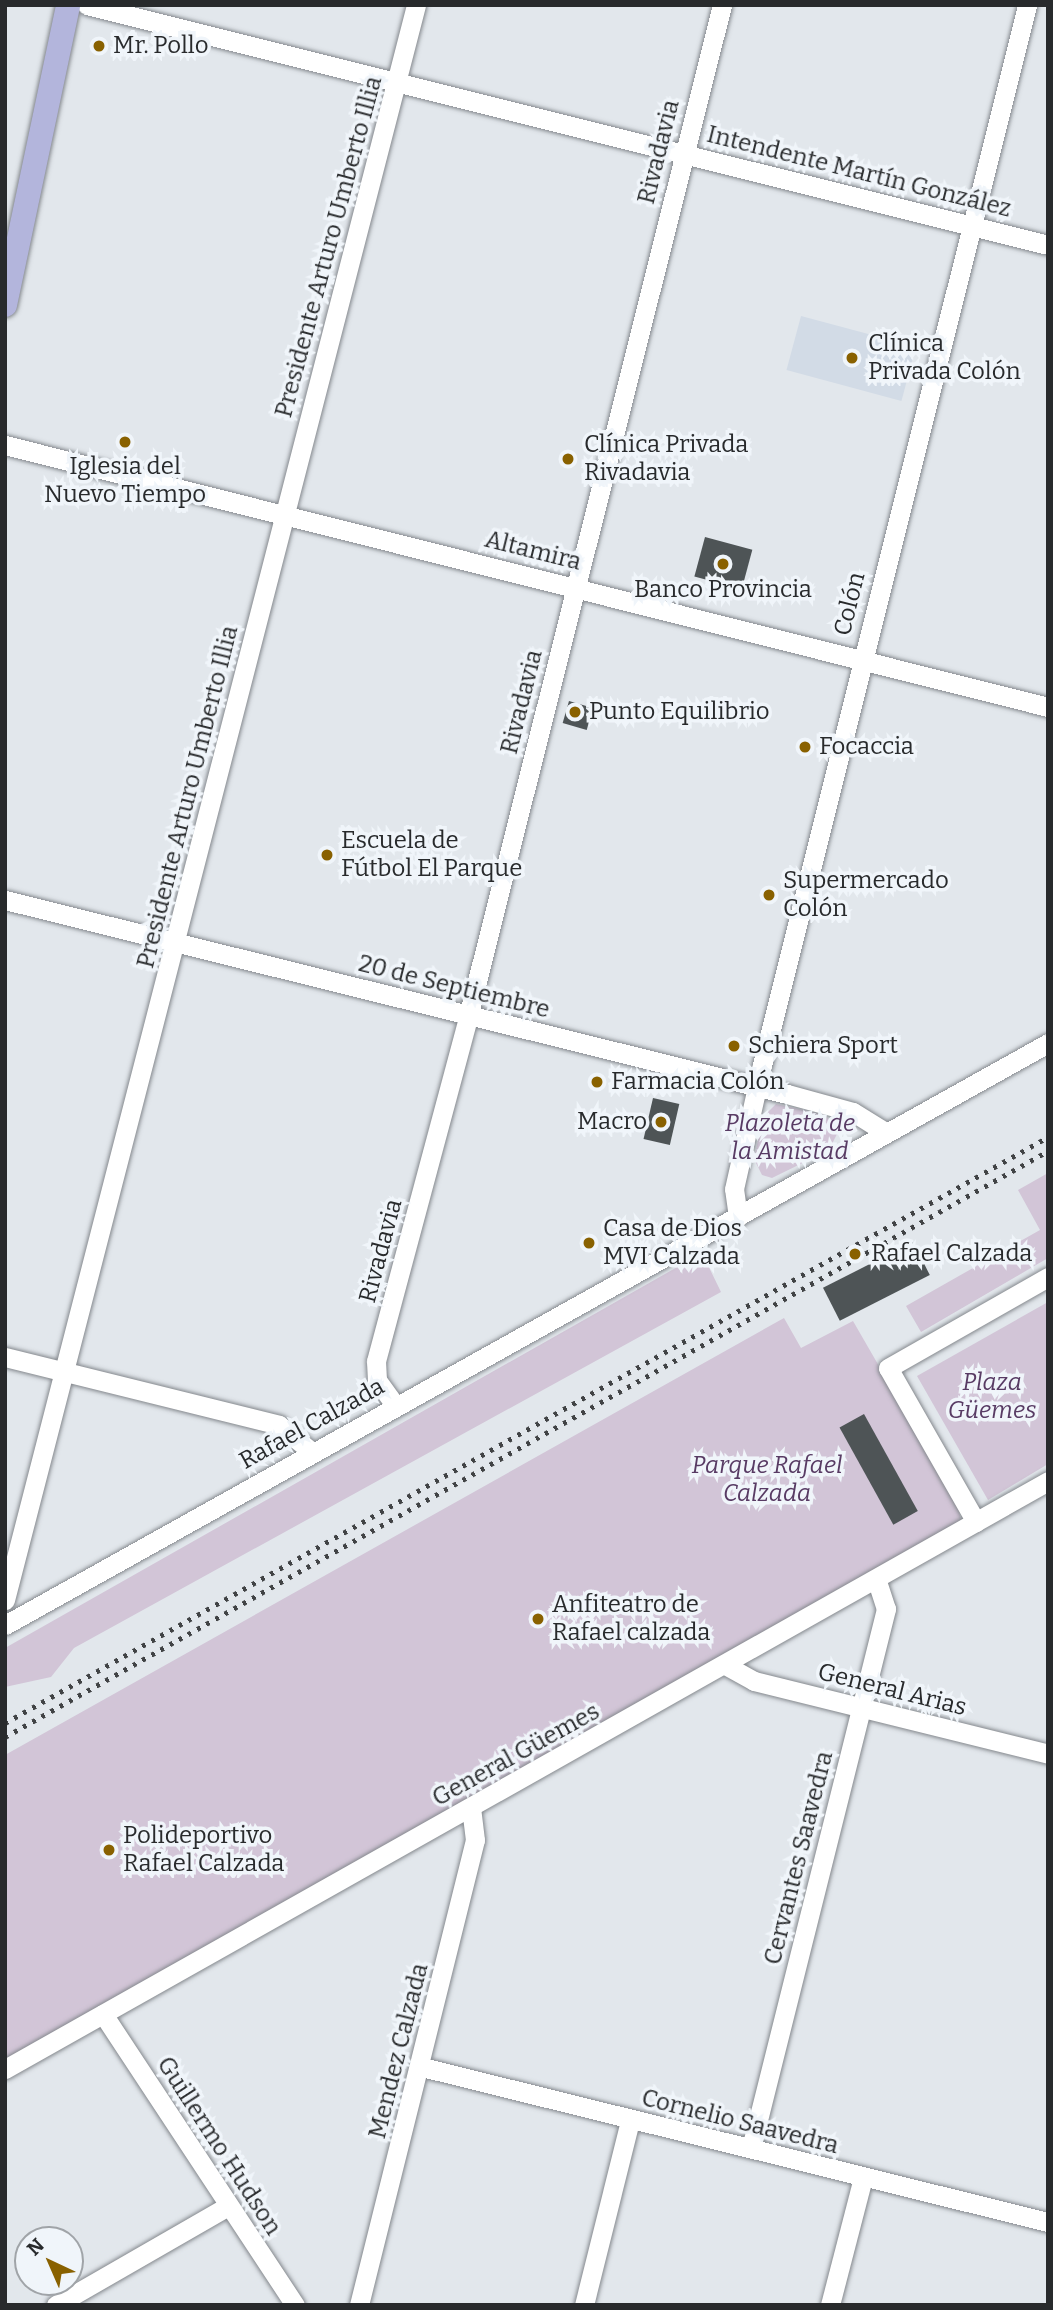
<!DOCTYPE html>
<meta charset="utf-8">
<style>
body{margin:0}
#map{position:relative;width:1053px;height:2310px;overflow:hidden;background:#e2e7ec;font-family:Bitter,serif}
div>[style]{position:absolute}
.built>*{inset:0;background:#d2dbe6;transform-origin:0 0}
.green>*{inset:0;background:#d2c5d7}
.building>*{inset:0;background:#4e5456;transform-origin:0 0}
.roads{filter:drop-shadow(0 0 2px #84888d) drop-shadow(0 0 2px #84888d)}
.minor>*{height:19px;margin:-9.5px;padding:0 9.5px;transform-origin:9.5px;border-radius:9.5px;background:#fff}
.major>*{height:24px;margin:-12px;padding:0 12px;transform-origin:12px;border-radius:12px;background:#b3b5dc}
.rail>*{height:5px;margin-top:-2.5px;transform-origin:0;background:repeating-linear-gradient(90deg,#414345 0 3.5px,transparent 0 10.5px)}
.dots>*{width:19px;height:19px;translate:-50% -50%;box-sizing:border-box;border:4px solid #f0f5fa;border-radius:50%}
span{translate:-50% -50%;white-space:nowrap;text-align:center;line-height:1.15;-webkit-text-stroke:7px #f0f5fa;paint-order:stroke}
.poi-label{font-size:24px;color:#282a2c}
.left{translate:0 -50%;text-align:left}
.right{translate:-100% -50%;text-align:right}
.street-label{font-size:24px;color:#282a2c}
.park-label{font-size:24px;color:#583b64;font-style:italic}
.frame{position:absolute;inset:0;border:7px solid #282a2c;pointer-events:none}
.north{position:absolute;left:14px;top:2226px;width:70px;height:70px;box-sizing:border-box;background:#f0f5fa;border:2px solid #a0a4a8;border-radius:50%;rotate:316deg;font-size:19px;font-weight:700;line-height:28px;text-align:center;color:#282a2c}
.north::after{content:'';display:block;margin:auto;width:24px;height:32px;background:#896100;clip-path:polygon(50% 0,100% 100%,50% 72%,0 100%)}
</style>
<div id="map">
<div class="built">
<i style="left:801px;top:316px;width:119px;height:56px;rotate:15deg"></i>
</div>
<div class="green">
<i style="clip-path:polygon(776px 1104px,826px 1115px,837px 1134px,829px 1150px,772px 1178px,762px 1175px,754px 1159px,763px 1117px)"></i>
<i style="clip-path:polygon(1048px 1173px,1048px 1258px,921px 1332px,906px 1306px,1040px 1230px,1018px 1190px)"></i>
<i style="clip-path:polygon(702px 1253px,721px 1292px,74px 1648px,51px 1677px,5px 1687px,5px 1648px)"></i>
<i style="clip-path:polygon(1048px 1302px,1048px 1464px,988px 1500px,917px 1376px)"></i>
<i style="clip-path:polygon(784px 1318px,801px 1348px,853px 1321px,958px 1503px,961px 1522px,5px 2059px,5px 1755px)"></i>
</div>
<div class="building">
<i style="left:705px;top:537px;width:49px;height:41px;rotate:15deg"></i>
<i style="left:569px;top:701px;width:25px;height:23px;rotate:16deg"></i>
<i style="left:653px;top:1098px;width:27px;height:42px;rotate:13deg"></i>
<i style="left:913px;top:1242px;width:37px;height:101px;rotate:63deg"></i>
<i style="left:864px;top:1414px;width:111px;height:28px;rotate:61deg"></i>
</div>
<div class="roads">
<div class="minor">
<i style="left:87px;top:5px;width:991px;rotate:14.02deg"></i>
<i style="left:5px;top:445px;width:1075px;rotate:14.1deg"></i>
<i style="left:5px;top:900px;width:806px;rotate:13.93deg"></i>
<i style="left:787px;top:1094px;width:68px;rotate:15.3deg"></i>
<i style="left:853px;top:1112px;width:39px;rotate:32deg"></i>
<i style="left:738px;top:1217px;width:28px;rotate:-98deg"></i>
<i style="left:734px;top:1189px;width:127px;rotate:-77.3deg"></i>
<i style="left:762px;top:1065px;width:1093px;rotate:-75.96deg"></i>
<i style="left:5px;top:1357px;width:282px;rotate:13.9deg"></i>
<i style="left:279px;top:1425px;width:43px;rotate:39.3deg"></i>
<i style="left:395px;top:1405px;width:31px;rotate:-126deg"></i>
<i style="left:377px;top:1380px;width:19px;rotate:-93deg"></i>
<i style="left:376px;top:1361px;width:356px;rotate:-75deg"></i>
<i style="left:468px;top:1017px;width:1043px;rotate:-75.91deg"></i>
<i style="left:976px;top:1522px;width:177px;rotate:-119.7deg"></i>
<i style="left:888px;top:1368px;width:184px;rotate:-29.6deg"></i>
<i style="left:5px;top:1600px;width:1647px;rotate:-75.55deg"></i>
<i style="left:5px;top:1625px;width:1194px;rotate:-29.16deg"></i>
<i style="left:727px;top:1666px;width:31px;rotate:29deg"></i>
<i style="left:754px;top:1681px;width:303px;rotate:13.9deg"></i>
<i style="left:103px;top:2014px;width:349px;rotate:56.6deg"></i>
<i style="left:422px;top:2067px;width:645px;rotate:13.91deg"></i>
<i style="left:5px;top:2069px;width:1197px;rotate:-29.41deg"></i>
<i style="left:751px;top:2148px;width:556px;rotate:-75.94deg"></i>
<i style="left:886px;top:1609px;width:29px;rotate:-108deg"></i>
<i style="left:56px;top:2305px;width:198px;rotate:-29.9deg"></i>
<i style="left:359px;top:2305px;width:479px;rotate:-76deg"></i>
<i style="left:475px;top:1840px;width:32px;rotate:-97deg"></i>
<i style="left:584px;top:2305px;width:190px;rotate:-76deg"></i>
<i style="left:830px;top:2305px;width:132px;rotate:-75.5deg"></i>
</div>
<div class="major">
<i style="left:5px;top:305px;width:307px;rotate:-78.1deg"></i>
</div>
</div>
<div class="rail">
<i style="left:5px;top:1723px;width:1196px;rotate:-29.33deg"></i>
<i style="left:5px;top:1737px;width:1196px;rotate:-29.33deg"></i>
</div>
<div class="dots">
<i style="left:99px;top:46px;background:#896100"></i>
<i style="left:852px;top:358px;background:#896100"></i>
<i style="left:125px;top:442px;background:#896100"></i>
<i style="left:568px;top:459px;background:#896100"></i>
<i style="left:723px;top:564px;background:#896100"></i>
<i style="left:575px;top:712px;background:#896100"></i>
<i style="left:805px;top:747px;background:#896100"></i>
<i style="left:327px;top:855px;background:#896100"></i>
<i style="left:769px;top:895px;background:#896100"></i>
<i style="left:734px;top:1046px;background:#896100"></i>
<i style="left:597px;top:1082px;background:#896100"></i>
<i style="left:661px;top:1122px;background:#896100"></i>
<i style="left:589px;top:1243px;background:#896100"></i>
<i style="left:855px;top:1254px;background:#896100"></i>
<i style="left:538px;top:1619px;background:#896100"></i>
<i style="left:109px;top:1850px;background:#896100"></i>
</div>
<div class="poi-label">
<span class="left" style="left:113px;top:46px">Mr. Pollo</span>
<span class="left" style="left:868px;top:358px">Clínica<br>Privada Colón</span>
<span class="left" style="left:584px;top:459px">Clínica Privada<br>Rivadavia</span>
<span style="left:125px;top:481px">Iglesia del<br>Nuevo Tiempo</span>
<span style="left:723px;top:590px">Banco Provincia</span>
<span class="left" style="left:589px;top:712px">Punto Equilibrio</span>
<span class="left" style="left:819px;top:747px">Focaccia</span>
<span class="left" style="left:341px;top:855px">Escuela de<br>Fútbol El Parque</span>
<span class="left" style="left:783px;top:895px">Supermercado<br>Colón</span>
<span class="left" style="left:748px;top:1046px">Schiera Sport</span>
<span class="left" style="left:611px;top:1082px">Farmacia Colón</span>
<span class="right" style="left:647px;top:1122px">Macro</span>
<span class="left" style="left:603px;top:1243px">Casa de Dios<br>MVI Calzada</span>
<span class="left" style="left:871px;top:1254px">Rafael Calzada</span>
<span class="left" style="left:552px;top:1619px">Anfiteatro de<br>Rafael calzada</span>
<span class="left" style="left:123px;top:1850px">Polideportivo<br>Rafael Calzada</span>
</div>
<div class="street-label">
<span style="left:659px;top:152px;rotate:-76deg">Rivadavia</span>
<span style="left:859px;top:172px;rotate:14deg">Intendente Martín González</span>
<span style="left:329px;top:247px;rotate:-75deg">Presidente Arturo Umberto Illia</span>
<span style="left:533px;top:551px;rotate:14deg">Altamira</span>
<span style="left:850px;top:604px;rotate:-76deg">Colón</span>
<span style="left:522px;top:702px;rotate:-76deg">Rivadavia</span>
<span style="left:188px;top:797px;rotate:-76deg">Presidente Arturo Umberto Illia</span>
<span style="left:454px;top:987px;rotate:14deg">20 de Septiembre</span>
<span style="left:381px;top:1251px;rotate:-75deg">Rivadavia</span>
<span style="left:312px;top:1424px;rotate:-29deg">Rafael Calzada</span>
<span style="left:892px;top:1690px;rotate:14deg">General Arias</span>
<span style="left:516px;top:1755px;rotate:-29deg">General Güemes</span>
<span style="left:799px;top:1858px;rotate:-76deg">Cervantes Saavedra</span>
<span style="left:399px;top:2051px;rotate:-76deg">Mendez Calzada</span>
<span style="left:740px;top:2122px;rotate:14deg">Cornelio Saavedra</span>
<span style="left:219px;top:2146px;rotate:57deg">Guillermo Hudson</span>
</div>
<div class="park-label">
<span style="left:790px;top:1138px">Plazoleta de<br>la Amistad</span>
<span style="left:992px;top:1397px">Plaza<br>Güemes</span>
<span style="left:767px;top:1480px">Parque Rafael<br>Calzada</span>
</div>
<div class="frame"></div>
<div class="north">N</div>
</div>
